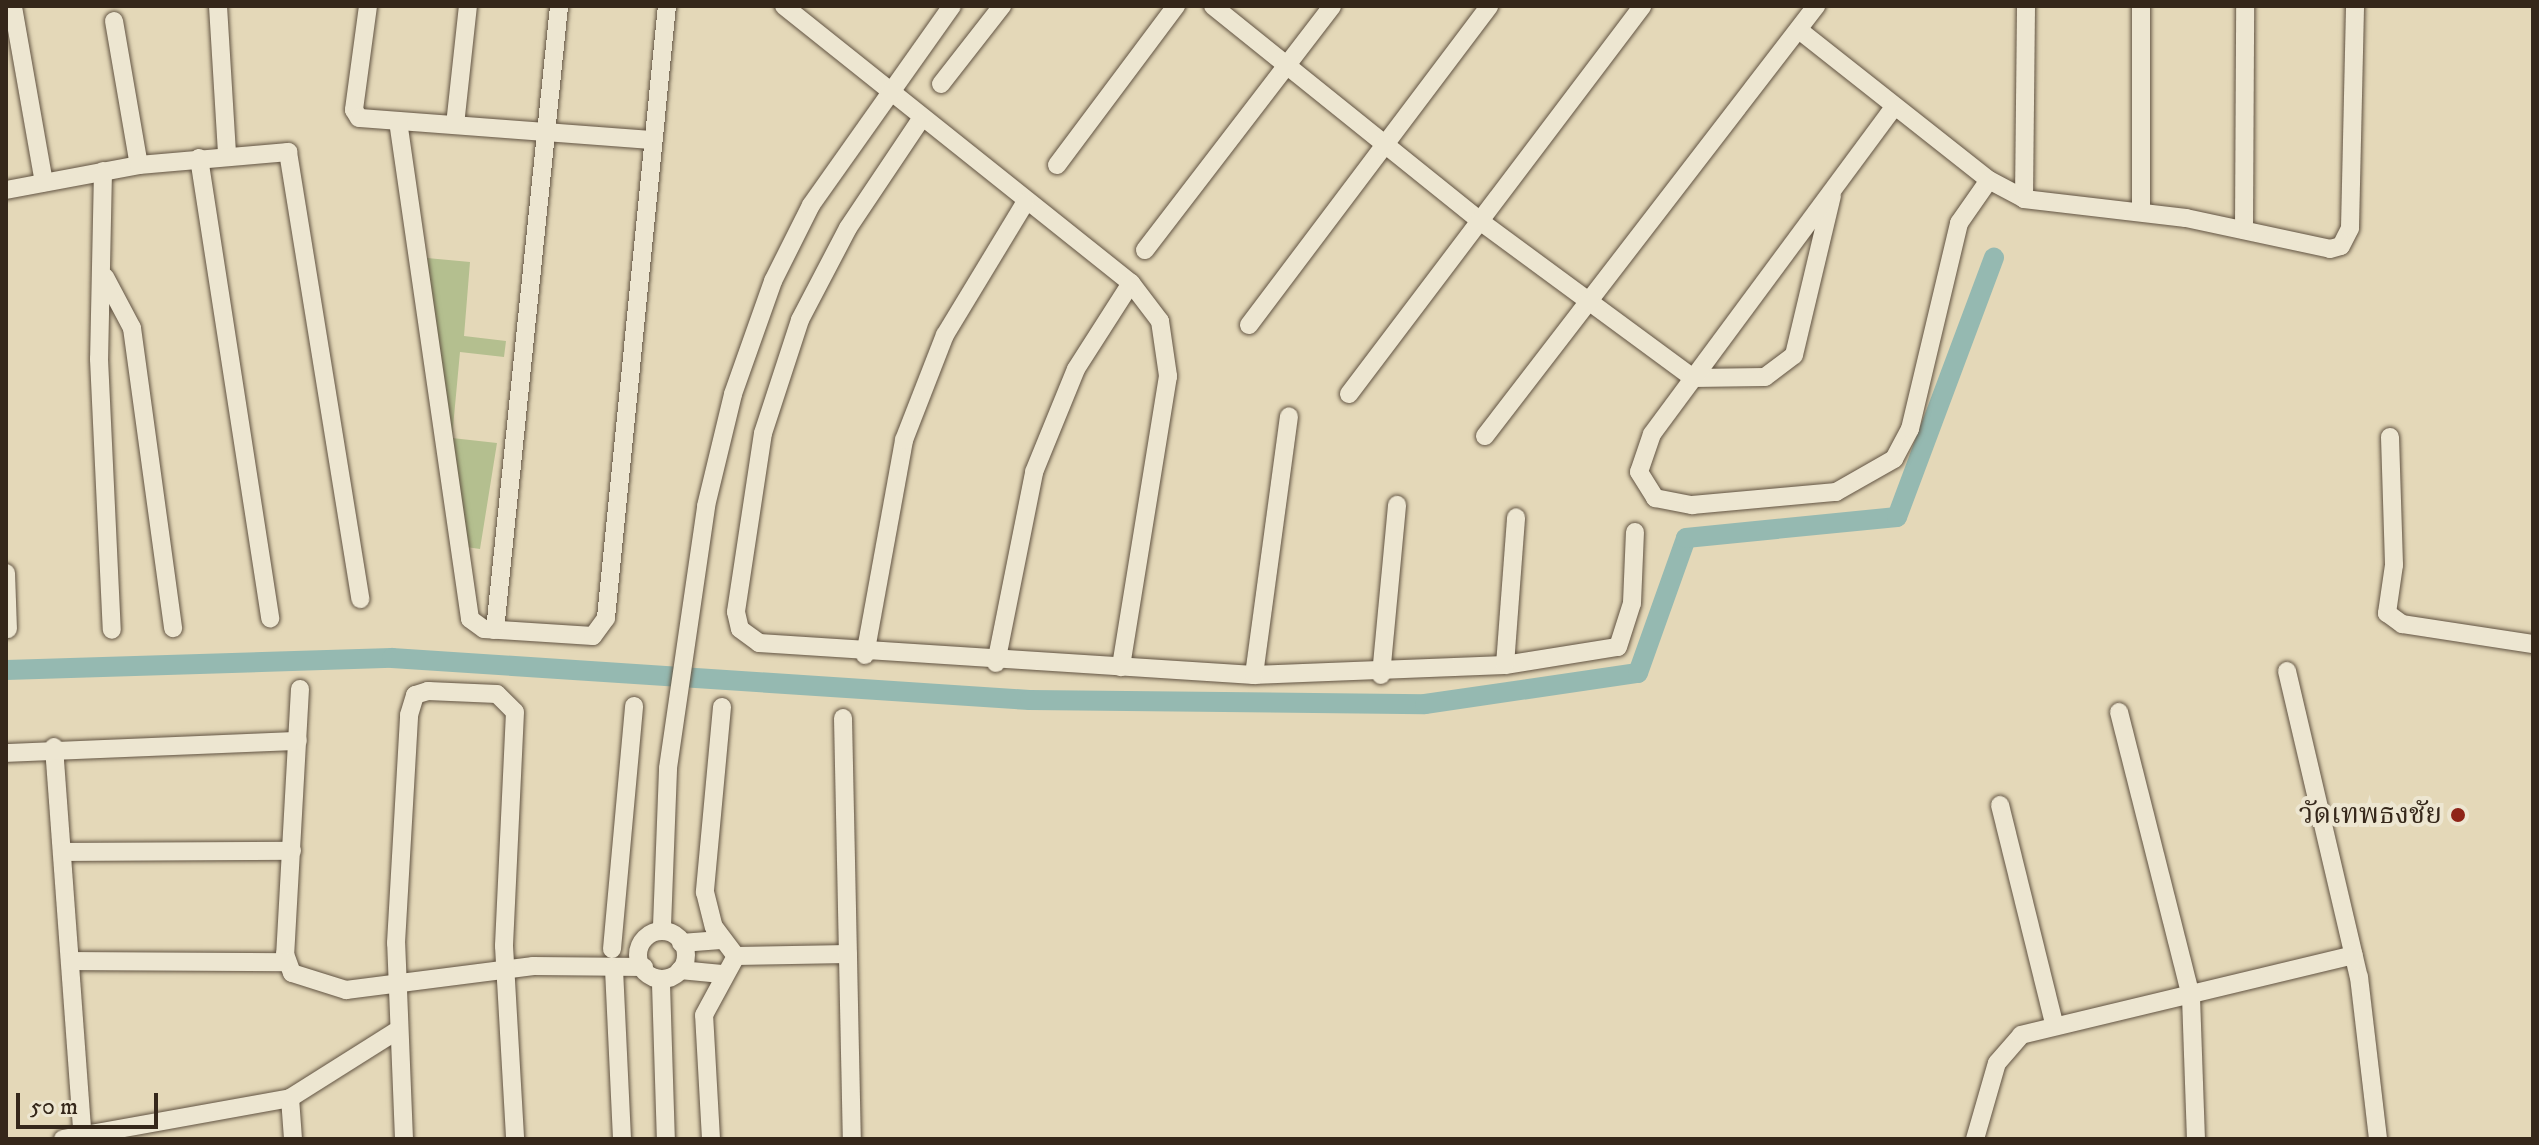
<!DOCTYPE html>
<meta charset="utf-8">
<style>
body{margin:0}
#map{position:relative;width:2539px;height:1145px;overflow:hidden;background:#e4d8b8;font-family:"IM FELL DW Pica","Noto Serif Thai",serif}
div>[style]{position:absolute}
.green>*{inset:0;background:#b4bf8f}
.canal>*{height:20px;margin:-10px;padding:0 10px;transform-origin:10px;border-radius:10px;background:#95b9b1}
.roads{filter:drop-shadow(0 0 2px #615342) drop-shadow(0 0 2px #615342)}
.minor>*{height:18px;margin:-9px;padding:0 9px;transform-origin:9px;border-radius:9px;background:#ede6d1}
.minor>.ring{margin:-9px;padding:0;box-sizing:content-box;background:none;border:18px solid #ede6d1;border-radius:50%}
.dots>*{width:22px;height:22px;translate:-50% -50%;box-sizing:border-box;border:4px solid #ede6d1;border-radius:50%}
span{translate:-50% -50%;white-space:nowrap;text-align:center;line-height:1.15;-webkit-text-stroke:8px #ede6d1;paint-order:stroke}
.poi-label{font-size:28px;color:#35271a}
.right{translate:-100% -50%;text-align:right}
.frame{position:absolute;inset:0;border:8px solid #35271a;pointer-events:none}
.scale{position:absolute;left:16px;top:1093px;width:142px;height:36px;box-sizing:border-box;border:4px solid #35271a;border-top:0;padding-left:10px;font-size:24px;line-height:28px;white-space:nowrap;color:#35271a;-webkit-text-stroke:6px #ede6d1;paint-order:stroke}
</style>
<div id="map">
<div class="green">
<i style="clip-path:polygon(427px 258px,470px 262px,464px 336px,506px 341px,504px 357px,460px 352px,452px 438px,497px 443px,480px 549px,466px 547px)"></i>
</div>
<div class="canal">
<i style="left:6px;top:670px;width:386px;rotate:-1.8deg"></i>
<i style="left:392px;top:658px;width:639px;rotate:3.77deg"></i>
<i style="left:1030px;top:700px;width:395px;rotate:0.6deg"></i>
<i style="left:1425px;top:704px;width:215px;rotate:-8.3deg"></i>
<i style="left:1638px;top:673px;width:143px;rotate:-70.4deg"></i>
<i style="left:1686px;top:538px;width:212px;rotate:-5.7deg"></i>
<i style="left:1897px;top:517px;width:277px;rotate:-69.5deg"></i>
</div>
<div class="roads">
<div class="minor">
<i style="left:218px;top:6px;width:149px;rotate:86.5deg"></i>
<i style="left:368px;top:6px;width:105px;rotate:97.7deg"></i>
<i style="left:354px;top:110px;width:9px;rotate:58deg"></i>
<i style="left:359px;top:118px;width:294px;rotate:4.3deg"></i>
<i style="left:784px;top:6px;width:444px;rotate:38.6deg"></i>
<i style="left:1131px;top:283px;width:48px;rotate:52.7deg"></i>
<i style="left:1160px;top:321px;width:56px;rotate:81.7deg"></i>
<i style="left:1168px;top:376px;width:295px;rotate:99.2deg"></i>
<i style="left:1213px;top:6px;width:343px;rotate:38.8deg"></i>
<i style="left:1480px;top:221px;width:265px;rotate:36.4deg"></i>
<i style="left:1693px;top:378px;width:72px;rotate:-0.8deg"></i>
<i style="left:1765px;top:377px;width:36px;rotate:-37deg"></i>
<i style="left:1794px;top:355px;width:164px;rotate:-76.6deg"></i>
<i style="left:13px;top:7px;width:178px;rotate:80deg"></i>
<i style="left:114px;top:21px;width:146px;rotate:80.2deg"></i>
<i style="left:1799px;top:30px;width:242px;rotate:38.3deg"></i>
<i style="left:1989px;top:180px;width:40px;rotate:28deg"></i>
<i style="left:2024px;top:199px;width:163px;rotate:6.7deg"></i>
<i style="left:2186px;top:218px;width:147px;rotate:12.1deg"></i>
<i style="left:2330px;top:249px;width:11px;rotate:-15deg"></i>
<i style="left:2341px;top:246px;width:20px;rotate:-63deg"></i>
<i style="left:2350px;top:228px;width:222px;rotate:-88.7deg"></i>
<i style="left:941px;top:84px;width:99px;rotate:-52deg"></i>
<i style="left:1894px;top:107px;width:407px;rotate:126.5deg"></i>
<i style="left:1652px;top:434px;width:40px;rotate:108.9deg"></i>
<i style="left:1639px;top:472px;width:31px;rotate:58deg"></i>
<i style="left:1655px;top:498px;width:38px;rotate:11deg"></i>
<i style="left:1692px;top:505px;width:145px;rotate:-5.2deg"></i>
<i style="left:1836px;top:492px;width:67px;rotate:-29.6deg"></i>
<i style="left:1894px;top:459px;width:34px;rotate:-62deg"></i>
<i style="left:1910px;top:429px;width:212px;rotate:-76.6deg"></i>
<i style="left:1959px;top:223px;width:52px;rotate:-55.1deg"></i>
<i style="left:921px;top:119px;width:131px;rotate:123.8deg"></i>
<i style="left:848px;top:228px;width:104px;rotate:117.6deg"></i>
<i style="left:800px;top:320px;width:119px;rotate:108.1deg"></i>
<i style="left:763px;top:433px;width:181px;rotate:98.6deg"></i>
<i style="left:736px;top:612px;width:17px;rotate:77deg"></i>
<i style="left:740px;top:629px;width:24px;rotate:36deg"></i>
<i style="left:759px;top:643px;width:496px;rotate:3.7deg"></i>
<i style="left:1254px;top:675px;width:251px;rotate:-2.3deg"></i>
<i style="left:1505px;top:665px;width:114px;rotate:-9.1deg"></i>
<i style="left:1618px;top:647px;width:46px;rotate:-72.3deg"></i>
<i style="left:1632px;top:603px;width:71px;rotate:-87.6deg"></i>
<i style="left:398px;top:121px;width:503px;rotate:81.77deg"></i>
<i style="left:470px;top:619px;width:17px;rotate:36deg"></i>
<i style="left:484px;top:629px;width:109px;rotate:3.7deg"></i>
<i style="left:593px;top:636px;width:22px;rotate:-54deg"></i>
<i style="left:606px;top:618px;width:615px;rotate:-84.31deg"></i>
<i style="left:455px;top:125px;width:120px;rotate:-83.8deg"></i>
<i style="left:199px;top:158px;width:466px;rotate:81.2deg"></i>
<i style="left:1057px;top:165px;width:199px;rotate:-53.2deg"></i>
<i style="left:103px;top:171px;width:188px;rotate:91.2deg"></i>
<i style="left:99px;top:359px;width:271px;rotate:87.3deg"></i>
<i style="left:6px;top:190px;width:135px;rotate:-10.6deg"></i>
<i style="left:139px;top:165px;width:150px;rotate:-5deg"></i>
<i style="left:288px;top:152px;width:453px;rotate:80.8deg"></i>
<i style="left:2024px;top:199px;width:193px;rotate:-89.4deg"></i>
<i style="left:2141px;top:211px;width:205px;rotate:-90deg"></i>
<i style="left:2244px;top:230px;width:224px;rotate:-89.7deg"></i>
<i style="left:1145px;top:250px;width:307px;rotate:-52.5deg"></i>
<i style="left:105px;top:277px;width:58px;rotate:62.1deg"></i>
<i style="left:132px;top:328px;width:303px;rotate:82.2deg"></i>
<i style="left:1249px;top:325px;width:399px;rotate:-53deg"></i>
<i style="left:1349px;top:394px;width:486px;rotate:-52.9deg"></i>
<i style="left:1485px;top:436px;width:543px;rotate:-52.41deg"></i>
<i style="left:2390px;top:437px;width:128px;rotate:88.2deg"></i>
<i style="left:2394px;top:565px;width:49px;rotate:98.3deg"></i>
<i style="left:2387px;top:613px;width:19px;rotate:36deg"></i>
<i style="left:2402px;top:624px;width:133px;rotate:8.7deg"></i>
<i style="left:6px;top:573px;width:56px;rotate:88deg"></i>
<i style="left:495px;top:630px;width:627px;rotate:-84.14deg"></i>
<i style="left:865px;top:655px;width:219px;rotate:-79.7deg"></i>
<i style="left:904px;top:440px;width:113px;rotate:-68.7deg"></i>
<i style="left:945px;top:335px;width:154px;rotate:-58.8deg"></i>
<i style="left:996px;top:663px;width:195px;rotate:-78.7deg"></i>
<i style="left:1034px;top:472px;width:111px;rotate:-67.8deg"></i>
<i style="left:1076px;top:369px;width:102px;rotate:-57.4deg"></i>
<i style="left:1505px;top:665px;width:148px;rotate:-85.7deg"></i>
<i style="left:2287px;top:671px;width:314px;rotate:76.8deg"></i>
<i style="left:2359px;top:977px;width:163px;rotate:83.3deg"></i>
<i style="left:1254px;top:675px;width:261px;rotate:-82.3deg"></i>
<i style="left:1381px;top:675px;width:171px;rotate:-84.6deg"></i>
<i style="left:300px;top:689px;width:265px;rotate:93.2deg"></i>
<i style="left:285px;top:954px;width:20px;rotate:70deg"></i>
<i style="left:292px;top:973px;width:57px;rotate:17.5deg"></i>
<i style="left:346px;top:990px;width:189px;rotate:-7.3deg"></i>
<i style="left:533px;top:966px;width:111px;rotate:0.5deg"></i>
<i style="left:722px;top:707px;width:186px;rotate:95.3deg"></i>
<i style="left:705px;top:892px;width:36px;rotate:76deg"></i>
<i style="left:714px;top:927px;width:36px;rotate:53deg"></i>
<i style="left:736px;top:956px;width:112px;rotate:-1deg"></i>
<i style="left:2119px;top:712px;width:294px;rotate:75.8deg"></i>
<i style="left:2191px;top:997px;width:142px;rotate:88deg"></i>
<i style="left:843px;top:718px;width:421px;rotate:88.8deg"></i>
<i style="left:54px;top:747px;width:393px;rotate:85.8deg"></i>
<i style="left:6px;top:753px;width:292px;rotate:-2.4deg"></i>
<i style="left:2000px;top:805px;width:226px;rotate:76.1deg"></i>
<i style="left:63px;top:852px;width:229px;rotate:-0.3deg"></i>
<i style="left:662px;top:926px;width:158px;rotate:-87.8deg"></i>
<i style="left:668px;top:768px;width:265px;rotate:-81.7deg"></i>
<i style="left:706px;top:506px;width:115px;rotate:-76.4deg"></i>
<i style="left:733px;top:394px;width:120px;rotate:-70.5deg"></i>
<i style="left:773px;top:281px;width:85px;rotate:-63.4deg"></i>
<i style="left:811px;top:205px;width:244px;rotate:-54.7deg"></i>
<i class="ring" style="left:638px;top:931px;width:30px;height:30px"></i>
<i style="left:681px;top:943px;width:40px;rotate:-4.3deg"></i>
<i style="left:612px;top:949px;width:244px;rotate:-84.8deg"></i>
<i style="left:71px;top:961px;width:214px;rotate:0.3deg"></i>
<i style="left:614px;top:969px;width:170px;rotate:87.3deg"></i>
<i style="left:680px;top:970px;width:42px;rotate:5.4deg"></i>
<i style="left:661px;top:984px;width:155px;rotate:88.2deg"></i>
<i style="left:290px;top:1098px;width:41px;rotate:85.8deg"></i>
<i style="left:63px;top:1139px;width:231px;rotate:-10.2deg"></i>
<i style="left:290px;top:1098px;width:124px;rotate:-32.2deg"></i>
<i style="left:404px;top:1139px;width:196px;rotate:-92.3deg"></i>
<i style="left:396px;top:943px;width:228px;rotate:-86.7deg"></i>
<i style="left:409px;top:715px;width:21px;rotate:-73deg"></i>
<i style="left:415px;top:695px;width:14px;rotate:-17deg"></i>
<i style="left:428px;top:691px;width:69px;rotate:2.5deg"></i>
<i style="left:497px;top:694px;width:25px;rotate:45deg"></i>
<i style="left:515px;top:712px;width:234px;rotate:92.7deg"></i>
<i style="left:504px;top:946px;width:193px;rotate:86.7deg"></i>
<i style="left:711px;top:1139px;width:124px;rotate:-93.2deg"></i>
<i style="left:704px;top:1015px;width:67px;rotate:-61.5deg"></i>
<i style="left:1975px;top:1139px;width:79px;rotate:-73.9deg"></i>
<i style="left:1997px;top:1063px;width:37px;rotate:-49deg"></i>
<i style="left:2021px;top:1035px;width:342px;rotate:-13.5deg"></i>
</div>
</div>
<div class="dots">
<i style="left:2458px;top:815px;background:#8f2418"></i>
</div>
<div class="poi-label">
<span class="right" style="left:2442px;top:815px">วัดเทพธงชัย</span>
</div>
<div class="frame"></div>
<div class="scale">50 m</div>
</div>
